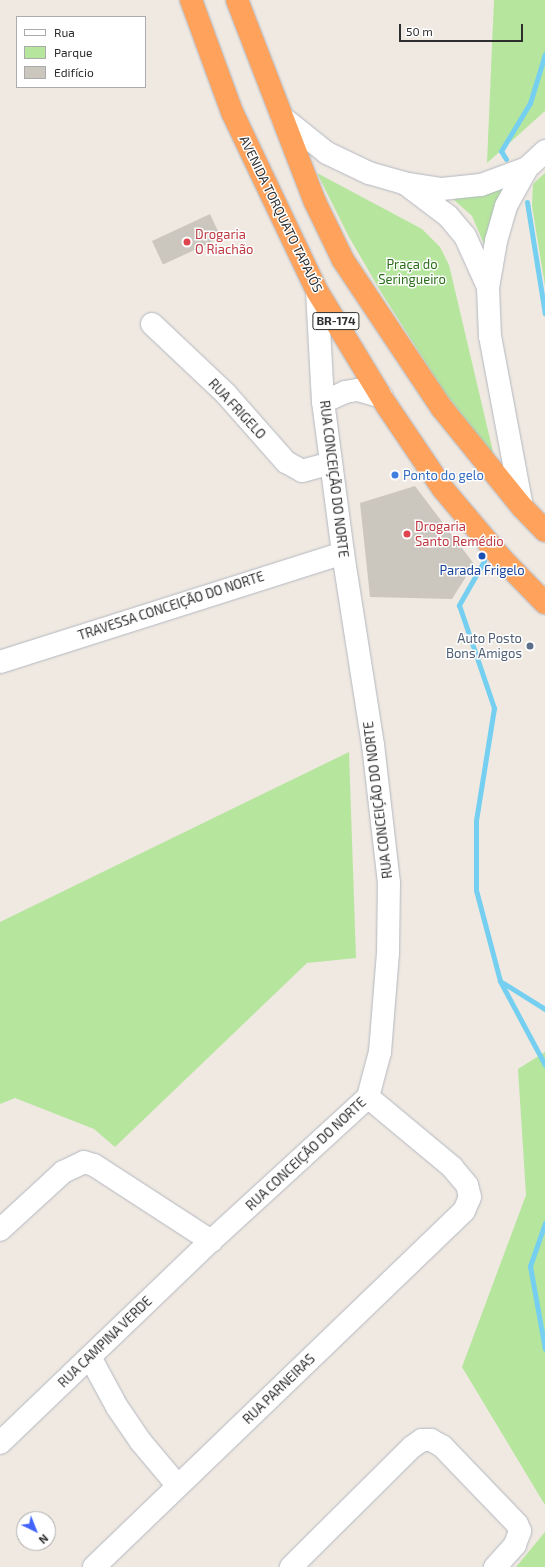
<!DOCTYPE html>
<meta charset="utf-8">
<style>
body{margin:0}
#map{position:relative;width:545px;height:1567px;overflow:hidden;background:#efe9e1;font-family:"Exo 2",sans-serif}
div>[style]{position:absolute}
.green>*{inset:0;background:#b6e59e}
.stream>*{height:5px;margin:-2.5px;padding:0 2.5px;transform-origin:2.5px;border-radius:2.5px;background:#75cff0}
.building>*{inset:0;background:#cbc7bf;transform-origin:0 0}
.roads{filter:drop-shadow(0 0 1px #b4b7c1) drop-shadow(0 0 1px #b4b7c1)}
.minor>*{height:22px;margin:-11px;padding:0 11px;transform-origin:11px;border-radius:11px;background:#fff}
.highway>*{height:22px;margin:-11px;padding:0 11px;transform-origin:11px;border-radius:11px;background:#ffa35c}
.dots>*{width:11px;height:11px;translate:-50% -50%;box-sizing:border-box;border:2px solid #fff;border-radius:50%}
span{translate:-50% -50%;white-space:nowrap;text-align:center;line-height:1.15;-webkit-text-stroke:3px #fff;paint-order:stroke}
.shield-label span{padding:1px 3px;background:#fff;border:1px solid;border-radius:3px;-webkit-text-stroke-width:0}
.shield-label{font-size:12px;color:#2e2e2e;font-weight:700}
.street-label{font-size:13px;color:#2e2e2e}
.health-label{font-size:13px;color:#be3a42}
.left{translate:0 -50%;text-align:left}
.park-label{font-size:13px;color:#2c6e1b}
.shop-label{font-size:13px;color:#366cbe}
.transit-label{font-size:13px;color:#164399}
.service-label{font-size:13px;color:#4e5e75}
.right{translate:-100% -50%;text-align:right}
.legend{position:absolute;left:16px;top:16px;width:130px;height:72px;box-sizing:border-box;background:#fff;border:1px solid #ababab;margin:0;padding:5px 7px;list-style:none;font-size:12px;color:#2e2e2e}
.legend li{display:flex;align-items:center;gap:8px;height:20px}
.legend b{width:20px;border:1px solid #ababab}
.north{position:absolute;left:16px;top:1511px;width:40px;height:40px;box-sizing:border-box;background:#fff;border:1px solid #ababab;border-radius:50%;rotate:137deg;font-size:11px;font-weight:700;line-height:16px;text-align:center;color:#2e2e2e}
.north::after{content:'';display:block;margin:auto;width:14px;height:18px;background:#4264fb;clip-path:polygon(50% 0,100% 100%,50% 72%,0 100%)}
.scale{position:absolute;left:399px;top:24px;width:124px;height:18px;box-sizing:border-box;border:2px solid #2e2e2e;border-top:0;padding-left:5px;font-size:12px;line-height:14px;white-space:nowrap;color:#2e2e2e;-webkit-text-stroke:3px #fff;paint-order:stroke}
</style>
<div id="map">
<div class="green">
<i style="clip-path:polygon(494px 0,545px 0,545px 111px,487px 163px)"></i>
<i style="clip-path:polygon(317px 173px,422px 229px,440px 247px,449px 265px,494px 456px,445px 393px,381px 292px,349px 237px)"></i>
<i style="clip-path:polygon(545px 173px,545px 286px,532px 206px,533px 184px)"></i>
<i style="clip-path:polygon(509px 183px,484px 244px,472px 216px,453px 199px)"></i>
<i style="clip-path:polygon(349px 752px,356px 958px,307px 963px,115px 1147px,94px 1129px,15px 1098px,0 1104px,0 922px)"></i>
<i style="clip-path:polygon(545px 1052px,545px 1505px,462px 1367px,526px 1195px,518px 1069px)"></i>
<i style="clip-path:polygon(545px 1532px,545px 1567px,516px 1567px)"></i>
</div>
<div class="stream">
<i style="left:506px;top:159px;width:9px;rotate:-122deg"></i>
<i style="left:501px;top:151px;width:56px;rotate:-58.9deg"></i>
<i style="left:530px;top:103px;width:51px;rotate:-73deg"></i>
<i style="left:527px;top:202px;width:113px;rotate:80.9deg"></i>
<i style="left:484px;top:561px;width:51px;rotate:119.6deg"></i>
<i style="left:459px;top:605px;width:109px;rotate:71.2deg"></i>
<i style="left:494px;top:708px;width:114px;rotate:99.1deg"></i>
<i style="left:476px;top:821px;width:69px;rotate:90deg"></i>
<i style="left:476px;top:890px;width:94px;rotate:75.2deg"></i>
<i style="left:500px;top:981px;width:95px;rotate:61.8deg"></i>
<i style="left:500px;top:981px;width:53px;rotate:31.9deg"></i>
<i style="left:545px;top:1223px;width:46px;rotate:109.2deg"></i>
<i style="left:530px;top:1266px;width:84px;rotate:79.8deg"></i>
</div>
<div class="building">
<i style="left:210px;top:214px;width:26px;height:64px;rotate:65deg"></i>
<i style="clip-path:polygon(415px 486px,474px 564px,452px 599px,370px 597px,360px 503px)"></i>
</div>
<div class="roads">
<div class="minor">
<i style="left:282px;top:117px;width:58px;rotate:38.7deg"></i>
<i style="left:327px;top:153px;width:47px;rotate:25.5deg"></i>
<i style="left:369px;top:173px;width:35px;rotate:16deg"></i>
<i style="left:403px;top:183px;width:39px;rotate:9deg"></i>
<i style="left:442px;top:189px;width:39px;rotate:-6deg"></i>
<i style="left:481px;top:185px;width:49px;rotate:-20.3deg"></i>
<i style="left:407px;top:185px;width:51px;rotate:37.1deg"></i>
<i style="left:448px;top:216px;width:26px;rotate:50deg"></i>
<i style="left:465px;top:236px;width:56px;rotate:65.7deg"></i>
<i style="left:152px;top:324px;width:102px;rotate:43.4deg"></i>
<i style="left:226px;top:394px;width:91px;rotate:48.6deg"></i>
<i style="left:286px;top:462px;width:18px;rotate:29deg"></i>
<i style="left:302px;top:471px;width:30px;rotate:-15deg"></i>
<i style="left:323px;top:402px;width:24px;rotate:-24deg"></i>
<i style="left:345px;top:392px;width:13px;rotate:-9deg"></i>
<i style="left:358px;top:390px;width:25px;rotate:16deg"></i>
<i style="left:522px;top:507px;width:174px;rotate:-100.6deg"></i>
<i style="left:490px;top:336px;width:48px;rotate:-92.4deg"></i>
<i style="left:488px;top:288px;width:48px;rotate:-80.3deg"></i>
<i style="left:496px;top:241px;width:36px;rotate:-74deg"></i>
<i style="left:506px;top:206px;width:43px;rotate:-61.1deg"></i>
<i style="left:527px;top:168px;width:25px;rotate:-43deg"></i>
<i style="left:0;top:662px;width:360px;rotate:-17.6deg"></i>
<i style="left:0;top:1230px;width:86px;rotate:-42.6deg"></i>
<i style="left:63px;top:1172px;width:23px;rotate:-25deg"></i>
<i style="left:84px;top:1162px;width:10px;rotate:17deg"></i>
<i style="left:94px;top:1165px;width:140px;rotate:33deg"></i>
<i style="left:90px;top:1357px;width:57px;rotate:61.6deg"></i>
<i style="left:117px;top:1407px;width:42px;rotate:55.6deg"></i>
<i style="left:141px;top:1442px;width:57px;rotate:49.9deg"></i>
<i style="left:0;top:1443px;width:292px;rotate:-43.8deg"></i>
<i style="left:211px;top:1241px;width:213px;rotate:-42.5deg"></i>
<i style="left:368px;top:1097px;width:47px;rotate:-75.1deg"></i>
<i style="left:380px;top:1052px;width:99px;rotate:-85.4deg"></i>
<i style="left:388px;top:953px;width:70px;rotate:-89.2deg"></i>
<i style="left:389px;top:883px;width:139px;rotate:-96.6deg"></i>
<i style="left:373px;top:745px;width:194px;rotate:-98.9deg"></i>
<i style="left:343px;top:553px;width:152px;rotate:-97.5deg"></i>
<i style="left:323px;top:402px;width:111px;rotate:-93.1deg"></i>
<i style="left:94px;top:1567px;width:513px;rotate:-43.9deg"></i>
<i style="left:464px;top:1211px;width:15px;rotate:-67deg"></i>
<i style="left:470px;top:1197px;width:12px;rotate:-104deg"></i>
<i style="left:467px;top:1185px;width:23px;rotate:-130deg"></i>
<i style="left:452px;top:1167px;width:109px;rotate:-140.2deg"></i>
<i style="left:291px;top:1567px;width:170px;rotate:-44.8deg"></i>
<i style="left:412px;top:1447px;width:12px;rotate:-35deg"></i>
<i style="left:422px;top:1440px;width:9px"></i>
<i style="left:431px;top:1440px;width:13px;rotate:29deg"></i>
<i style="left:442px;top:1446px;width:108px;rotate:46.1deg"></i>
<i style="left:517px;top:1524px;width:8px;rotate:67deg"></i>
<i style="left:520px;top:1531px;width:15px;rotate:110deg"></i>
<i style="left:515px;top:1545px;width:30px;rotate:132deg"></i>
</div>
<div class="highway">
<i style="left:191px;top:0;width:119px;rotate:69.9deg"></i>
<i style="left:232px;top:112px;width:198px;rotate:64.6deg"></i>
<i style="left:317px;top:291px;width:135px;rotate:58.7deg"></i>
<i style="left:387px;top:406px;width:100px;rotate:56deg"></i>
<i style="left:443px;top:489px;width:93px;rotate:49.8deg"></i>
<i style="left:503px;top:560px;width:60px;rotate:45.7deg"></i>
<i style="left:237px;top:0;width:217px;rotate:68.9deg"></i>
<i style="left:315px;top:202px;width:64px;rotate:64.2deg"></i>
<i style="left:343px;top:260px;width:177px;rotate:56.3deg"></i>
<i style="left:441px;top:407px;width:129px;rotate:51deg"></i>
<i style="left:522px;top:507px;width:33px;rotate:46deg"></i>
</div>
</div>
<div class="dots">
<i style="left:187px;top:242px;background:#e0444e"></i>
<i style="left:395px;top:475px;background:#3f7fe0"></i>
<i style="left:407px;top:534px;background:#e0444e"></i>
<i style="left:482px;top:556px;background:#1a4fb4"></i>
<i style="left:530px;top:646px;background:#5c6f8a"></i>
</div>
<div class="shield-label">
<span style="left:336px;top:321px">BR-174</span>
</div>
<div class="street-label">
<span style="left:281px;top:214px;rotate:64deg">AVENIDA TORQUATO TAPAJÓS</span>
<span style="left:237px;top:409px;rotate:47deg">RUA FRIGELO</span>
<span style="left:334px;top:479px;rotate:83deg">RUA CONCEIÇÃO DO NORTE</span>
<span style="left:171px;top:606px;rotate:-18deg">TRAVESSA CONCEIÇÃO DO NORTE</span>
<span style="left:378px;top:800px;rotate:-97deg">RUA CONCEIÇÃO DO NORTE</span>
<span style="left:306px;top:1154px;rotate:-43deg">RUA CONCEIÇÃO DO NORTE</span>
<span style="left:105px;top:1342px;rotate:-44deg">RUA CAMPINA VERDE</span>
<span style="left:279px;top:1389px;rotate:-44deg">RUA PARNEIRAS</span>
</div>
<div class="health-label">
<span class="left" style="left:195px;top:242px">Drogaria<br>O Riachão</span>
<span class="left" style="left:415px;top:534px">Drogaria<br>Santo Remédio</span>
</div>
<div class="park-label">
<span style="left:412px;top:272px">Praça do<br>Seringueiro</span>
</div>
<div class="shop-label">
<span class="left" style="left:403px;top:475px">Ponto do gelo</span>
</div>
<div class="transit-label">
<span style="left:482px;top:570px">Parada Frigelo</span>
</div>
<div class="service-label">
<span class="right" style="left:522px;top:646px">Auto Posto<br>Bons Amigos</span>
</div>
<ul class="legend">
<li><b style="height:5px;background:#fff"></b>Rua</li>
<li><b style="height:11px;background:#b6e59e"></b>Parque</li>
<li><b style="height:11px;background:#cbc7bf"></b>Edifício</li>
</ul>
<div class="north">N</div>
<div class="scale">50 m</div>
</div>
